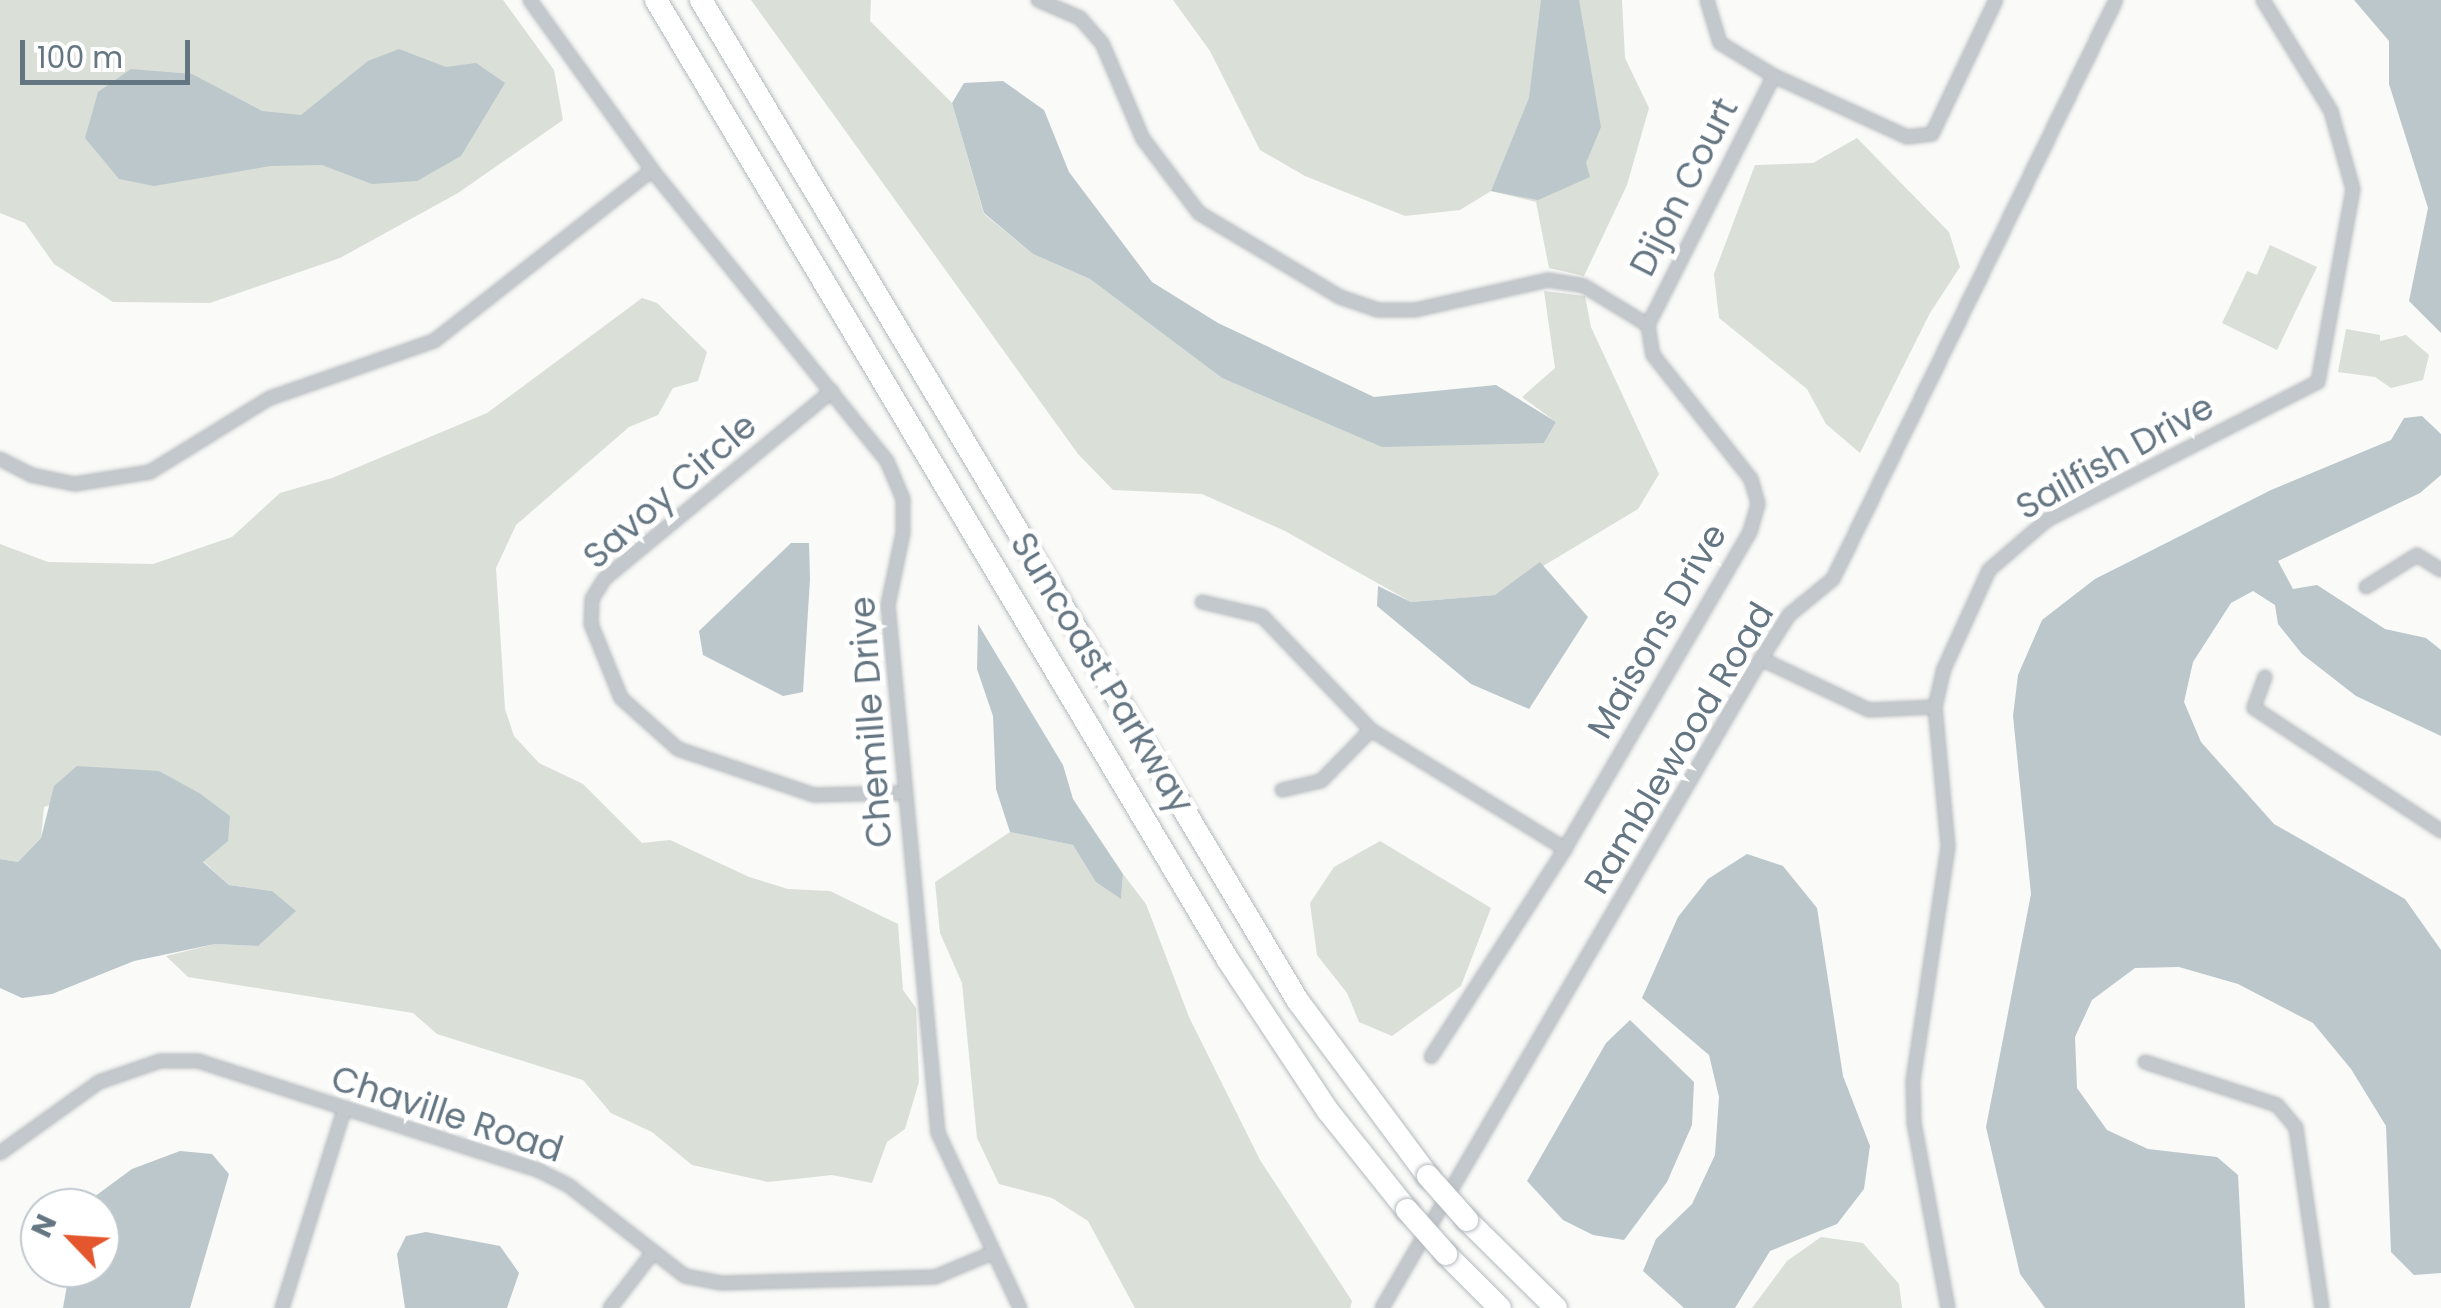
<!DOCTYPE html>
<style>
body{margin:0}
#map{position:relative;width:2441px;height:1308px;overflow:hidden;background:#fafaf8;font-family:Poppins,sans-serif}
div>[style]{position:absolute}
.green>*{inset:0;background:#dadfd7}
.water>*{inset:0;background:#bbc7cb}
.roads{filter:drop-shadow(0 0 2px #b4b9bd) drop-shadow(0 0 2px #b4b9bd)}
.minor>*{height:12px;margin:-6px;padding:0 6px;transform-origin:6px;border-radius:6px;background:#c3c8cc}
.motorway>*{height:22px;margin:-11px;padding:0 11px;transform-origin:11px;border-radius:11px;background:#fff}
.bridges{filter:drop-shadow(0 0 2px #b4b9bd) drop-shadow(0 0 2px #b4b9bd)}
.motorway-bridge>*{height:22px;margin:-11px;padding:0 11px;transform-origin:11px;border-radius:11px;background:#fff}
span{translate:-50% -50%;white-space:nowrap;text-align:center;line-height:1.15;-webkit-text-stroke:10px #fff;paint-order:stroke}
.street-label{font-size:35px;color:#657683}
.north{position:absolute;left:20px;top:1188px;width:100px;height:100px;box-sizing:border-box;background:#fff;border:2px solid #c1c8cd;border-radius:50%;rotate:295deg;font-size:28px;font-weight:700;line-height:40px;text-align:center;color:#657683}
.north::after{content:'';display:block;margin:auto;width:35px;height:45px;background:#e4572e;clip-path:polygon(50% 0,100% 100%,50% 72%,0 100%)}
.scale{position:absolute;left:20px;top:40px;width:170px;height:45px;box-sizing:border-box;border:5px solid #657683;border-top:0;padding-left:12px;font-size:30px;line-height:35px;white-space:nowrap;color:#657683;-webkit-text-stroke:8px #fff;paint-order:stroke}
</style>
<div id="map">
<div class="green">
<i style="clip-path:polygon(0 0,503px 0,554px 70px,563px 120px,458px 193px,340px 258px,210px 303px,113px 302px,54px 264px,25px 223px,0 213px)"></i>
<i style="clip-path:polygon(751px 0,871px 0,870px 21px,952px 103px,984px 214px,1033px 254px,1090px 279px,1222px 378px,1302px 411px,1544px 443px,1556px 422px,1522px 397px,1555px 368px,1544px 291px,1585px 296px,1591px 327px,1659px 474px,1638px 509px,1495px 595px,1411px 602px,1285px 531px,1202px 494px,1113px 490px,1078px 454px)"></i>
<i style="clip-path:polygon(1173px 0,1622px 0,1625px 58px,1649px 108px,1627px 185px,1584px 276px,1549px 268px,1536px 202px,1491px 191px,1460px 210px,1405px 216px,1305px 176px,1260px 150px,1210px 51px)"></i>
<i style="clip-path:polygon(1857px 138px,1949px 232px,1960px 267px,1930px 313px,1860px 453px,1826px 424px,1807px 389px,1719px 318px,1714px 274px,1755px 165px,1813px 163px)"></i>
<i style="clip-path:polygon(2270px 245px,2317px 267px,2277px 350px,2222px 323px,2247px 271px,2257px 275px)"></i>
<i style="clip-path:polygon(642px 298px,657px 303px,707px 352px,698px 381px,673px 388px,658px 415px,629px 427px,516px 525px,496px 568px,505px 709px,514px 736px,539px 763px,583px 784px,642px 843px,670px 840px,749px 877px,788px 889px,830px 891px,898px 924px,903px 990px,916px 1008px,919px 1082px,905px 1129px,887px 1142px,872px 1183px,832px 1175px,768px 1182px,692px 1165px,652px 1132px,611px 1113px,583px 1080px,437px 1034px,413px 1013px,188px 977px,166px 956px,215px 944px,258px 946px,272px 891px,229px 885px,203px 861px,229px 816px,159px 771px,44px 807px,41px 838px,18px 862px,0 859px,0 544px,48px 562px,153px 564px,232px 537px,280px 493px,332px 478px,487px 413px)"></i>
<i style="clip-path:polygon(2346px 329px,2380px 335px,2380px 341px,2406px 335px,2429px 355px,2423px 380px,2391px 388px,2375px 377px,2338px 372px)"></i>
<i style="clip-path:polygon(1010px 832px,1073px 845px,1096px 881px,1121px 898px,1123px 874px,1146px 904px,1189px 1017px,1260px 1160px,1352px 1301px,1350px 1308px,1135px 1308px,1088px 1221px,1052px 1198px,999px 1184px,977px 1138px,962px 983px,940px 933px,935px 882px)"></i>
<i style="clip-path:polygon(1380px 841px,1491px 908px,1461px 986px,1392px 1036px,1359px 1022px,1347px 993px,1317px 955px,1310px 903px,1334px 867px)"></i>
<i style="clip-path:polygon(1821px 1237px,1863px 1243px,1899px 1284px,1902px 1308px,1752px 1308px,1787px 1261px)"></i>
</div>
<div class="water">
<i style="clip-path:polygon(1541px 0,1579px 0,1601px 127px,1586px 163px,1590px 177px,1538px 200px,1491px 191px,1529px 98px)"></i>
<i style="clip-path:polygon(2354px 0,2441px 0,2441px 333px,2409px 301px,2428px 208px,2389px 84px,2389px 41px)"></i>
<i style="clip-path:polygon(399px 49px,446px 67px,476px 63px,505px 83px,461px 156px,417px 181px,372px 184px,322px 165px,270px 166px,154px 186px,119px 179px,85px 138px,98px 92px,131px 69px,192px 74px,262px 111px,301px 115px,368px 61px)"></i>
<i style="clip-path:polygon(1003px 81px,1044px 110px,1069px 172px,1152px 282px,1218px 323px,1374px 397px,1496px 385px,1556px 422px,1544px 443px,1382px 447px,1222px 378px,1090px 279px,1033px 254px,984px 213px,952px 103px,964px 83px)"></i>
<i style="clip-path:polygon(2422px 416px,2441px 434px,2441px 475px,2420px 493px,2278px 561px,2293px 589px,2317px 585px,2385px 629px,2426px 638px,2441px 650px,2441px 736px,2356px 696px,2302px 654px,2278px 624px,2275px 605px,2253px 591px,2231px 603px,2193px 662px,2184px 702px,2201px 742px,2274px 824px,2405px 899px,2441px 950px,2441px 1273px,2414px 1275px,2391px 1252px,2386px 1126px,2351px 1069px,2313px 1023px,2238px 984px,2179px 967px,2135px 968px,2092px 1000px,2075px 1037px,2077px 1088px,2107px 1130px,2148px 1149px,2217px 1157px,2238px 1175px,2245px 1308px,2045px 1308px,2020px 1274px,1986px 1127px,2031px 894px,2013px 716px,2018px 675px,2042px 620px,2095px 579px,2271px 490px,2391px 440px,2404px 418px)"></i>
<i style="clip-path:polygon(791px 543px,809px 543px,810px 579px,803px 692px,783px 696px,703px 655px,699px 631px)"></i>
<i style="clip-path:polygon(1540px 562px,1588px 617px,1529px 709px,1471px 684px,1377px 606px,1378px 586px,1411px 602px,1495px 595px)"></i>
<i style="clip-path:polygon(978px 624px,1063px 765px,1073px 799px,1123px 874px,1121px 899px,1096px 882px,1073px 845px,1010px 832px,996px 789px,993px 716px,977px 669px)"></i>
<i style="clip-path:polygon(77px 766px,159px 771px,199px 793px,230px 816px,228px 841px,203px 862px,229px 885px,272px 891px,296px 911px,258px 946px,215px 944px,134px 961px,52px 994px,22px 998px,0 988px,0 859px,18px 862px,41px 838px,54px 786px)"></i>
<i style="clip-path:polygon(1747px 854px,1783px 866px,1817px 908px,1843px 1076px,1870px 1146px,1864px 1189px,1837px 1224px,1770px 1251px,1735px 1308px,1684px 1308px,1643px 1271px,1656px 1239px,1692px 1204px,1715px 1155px,1719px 1097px,1709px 1055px,1642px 998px,1678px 917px,1708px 879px)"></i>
<i style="clip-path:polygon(1630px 1020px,1694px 1082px,1692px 1125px,1667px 1182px,1624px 1240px,1593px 1235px,1563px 1220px,1527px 1181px,1606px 1043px)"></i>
<i style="clip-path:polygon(180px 1151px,212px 1154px,229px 1174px,190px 1308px,63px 1308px,70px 1268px,100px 1268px,100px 1208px,79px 1208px,132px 1169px)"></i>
<i style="clip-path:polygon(426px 1232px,500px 1246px,519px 1273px,507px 1308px,405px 1308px,397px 1254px,406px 1236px)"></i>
</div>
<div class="roads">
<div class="minor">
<i style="left:530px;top:0;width:209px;rotate:54.3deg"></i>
<i style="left:652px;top:170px;width:374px;rotate:51.1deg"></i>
<i style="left:887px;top:461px;width:41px;rotate:67.2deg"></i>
<i style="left:903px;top:499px;width:34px;rotate:90deg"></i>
<i style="left:903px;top:533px;width:74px;rotate:101.8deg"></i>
<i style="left:888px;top:605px;width:530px;rotate:84.59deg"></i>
<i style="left:938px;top:1133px;width:193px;rotate:64.9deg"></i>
<i style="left:1038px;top:0;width:46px;rotate:23.2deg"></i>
<i style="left:1080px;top:18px;width:33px;rotate:49deg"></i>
<i style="left:1102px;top:43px;width:104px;rotate:66.9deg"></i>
<i style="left:1143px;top:139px;width:93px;rotate:52.9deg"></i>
<i style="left:1199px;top:213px;width:164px;rotate:30.8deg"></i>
<i style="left:1340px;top:297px;width:40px;rotate:18.9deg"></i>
<i style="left:1378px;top:310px;width:37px"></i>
<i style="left:1415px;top:310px;width:136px;rotate:-12.7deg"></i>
<i style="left:1548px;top:280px;width:36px;rotate:9deg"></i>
<i style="left:1584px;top:286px;width:75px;rotate:31.4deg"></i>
<i style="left:1648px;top:325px;width:30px;rotate:81deg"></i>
<i style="left:1653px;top:355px;width:158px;rotate:51.7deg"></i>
<i style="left:1751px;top:479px;width:26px;rotate:74deg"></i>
<i style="left:1758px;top:504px;width:29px;rotate:106deg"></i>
<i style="left:1750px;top:532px;width:367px;rotate:120.3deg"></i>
<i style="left:1565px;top:849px;width:247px;rotate:122.8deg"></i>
<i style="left:1707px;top:0;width:45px;rotate:73.2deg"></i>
<i style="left:1720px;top:43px;width:63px;rotate:31.4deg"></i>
<i style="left:1774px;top:76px;width:146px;rotate:24.6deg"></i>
<i style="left:1907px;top:137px;width:25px;rotate:-7deg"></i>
<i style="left:1932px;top:134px;width:148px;rotate:-64.5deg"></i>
<i style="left:1648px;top:325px;width:279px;rotate:-63.2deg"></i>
<i style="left:832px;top:391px;width:294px;rotate:140.5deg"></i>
<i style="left:605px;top:578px;width:25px;rotate:122deg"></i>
<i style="left:592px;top:599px;width:25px;rotate:92deg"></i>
<i style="left:591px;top:624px;width:80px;rotate:67.9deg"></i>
<i style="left:621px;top:698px;width:76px;rotate:41.8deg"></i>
<i style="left:678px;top:749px;width:144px;rotate:18.7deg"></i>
<i style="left:814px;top:795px;width:91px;rotate:-1.3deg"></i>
<i style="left:0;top:459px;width:35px;rotate:27deg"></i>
<i style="left:31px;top:475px;width:45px;rotate:11.6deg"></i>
<i style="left:75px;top:484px;width:76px;rotate:-9.1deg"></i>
<i style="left:150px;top:472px;width:141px;rotate:-31.7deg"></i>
<i style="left:270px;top:398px;width:174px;rotate:-19.2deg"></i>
<i style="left:434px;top:341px;width:277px;rotate:-38.1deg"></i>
<i style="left:2366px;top:587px;width:60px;rotate:-32.1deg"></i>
<i style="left:2417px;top:555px;width:28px;rotate:32deg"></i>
<i style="left:1202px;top:602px;width:62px;rotate:13.1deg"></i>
<i style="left:1262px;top:616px;width:158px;rotate:46.3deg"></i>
<i style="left:1371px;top:730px;width:228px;rotate:31.5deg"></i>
<i style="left:1761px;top:659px;width:119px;rotate:25.3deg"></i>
<i style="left:1869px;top:710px;width:66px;rotate:-2.6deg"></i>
<i style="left:2265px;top:677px;width:33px;rotate:110deg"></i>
<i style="left:2254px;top:708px;width:224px;rotate:33.3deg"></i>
<i style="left:1282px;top:790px;width:40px;rotate:-13deg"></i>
<i style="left:1321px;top:781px;width:71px;rotate:-45.6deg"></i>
<i style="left:2145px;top:1062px;width:139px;rotate:18deg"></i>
<i style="left:2277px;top:1105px;width:30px;rotate:50deg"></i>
<i style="left:2296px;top:1128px;width:182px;rotate:81.8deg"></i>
<i style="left:0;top:1153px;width:122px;rotate:-35.6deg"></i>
<i style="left:99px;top:1082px;width:65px;rotate:-19deg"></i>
<i style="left:160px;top:1061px;width:38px"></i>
<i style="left:198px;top:1061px;width:357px;rotate:17.8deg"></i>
<i style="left:538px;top:1170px;width:34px;rotate:27deg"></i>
<i style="left:568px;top:1185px;width:148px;rotate:37.9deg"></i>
<i style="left:685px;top:1276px;width:38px;rotate:11deg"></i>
<i style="left:722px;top:1283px;width:213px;rotate:-1.6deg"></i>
<i style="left:935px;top:1277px;width:62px;rotate:-22.8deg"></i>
<i style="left:282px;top:1308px;width:204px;rotate:-72.6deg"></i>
<i style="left:610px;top:1308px;width:67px;rotate:-52.3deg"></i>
<i style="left:1382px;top:1308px;width:752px;rotate:-59.72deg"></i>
<i style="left:1761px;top:659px;width:52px;rotate:-57.5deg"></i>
<i style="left:1789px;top:615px;width:57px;rotate:-39.3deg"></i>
<i style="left:1833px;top:579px;width:644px;rotate:-63.95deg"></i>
<i style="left:1948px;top:1308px;width:189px;rotate:-100.4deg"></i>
<i style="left:1914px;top:1122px;width:41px;rotate:-91.4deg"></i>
<i style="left:1913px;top:1081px;width:238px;rotate:-81.5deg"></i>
<i style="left:1948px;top:846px;width:140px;rotate:-95.3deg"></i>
<i style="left:1935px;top:707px;width:37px;rotate:-77deg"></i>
<i style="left:1943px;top:671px;width:111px;rotate:-65.5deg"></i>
<i style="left:1989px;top:570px;width:77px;rotate:-40.8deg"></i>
<i style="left:2047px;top:520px;width:304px;rotate:-27deg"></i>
<i style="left:2318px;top:382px;width:196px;rotate:-79.7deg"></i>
<i style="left:2353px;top:189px;width:81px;rotate:-105.8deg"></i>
<i style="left:2331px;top:111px;width:130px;rotate:-121.5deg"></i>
</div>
<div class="motorway">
<i style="left:656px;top:0;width:1117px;rotate:59.21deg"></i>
<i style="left:1228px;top:960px;width:181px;rotate:56.5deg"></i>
<i style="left:1328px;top:1111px;width:127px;rotate:51.4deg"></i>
<i style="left:701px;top:0;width:1166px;rotate:59.19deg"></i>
<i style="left:1298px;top:1001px;width:218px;rotate:53.4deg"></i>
<i style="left:1467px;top:1220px;width:125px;rotate:44.7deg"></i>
<i style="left:1446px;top:1254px;width:76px;rotate:45deg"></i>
</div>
</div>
<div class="bridges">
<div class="motorway-bridge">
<i style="left:1428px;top:1176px;width:59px;rotate:48.4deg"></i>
<i style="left:1407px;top:1210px;width:59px;rotate:48.4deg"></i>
</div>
</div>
<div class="street-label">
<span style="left:1684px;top:187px;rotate:-63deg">Dijon Court</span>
<span style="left:2115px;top:457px;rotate:-29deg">Sailfish Drive</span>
<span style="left:670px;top:491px;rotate:-41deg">Savoy Circle</span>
<span style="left:1657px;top:631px;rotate:-60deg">Maisons Drive</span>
<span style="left:1102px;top:673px;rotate:59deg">Suncoast Parkway</span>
<span style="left:871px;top:722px;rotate:-94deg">Chemille Drive</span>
<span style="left:1679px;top:748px;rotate:-59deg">Ramblewood Road</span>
<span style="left:447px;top:1114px;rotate:18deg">Chaville Road</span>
</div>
<div class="north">N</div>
<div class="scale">100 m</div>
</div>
